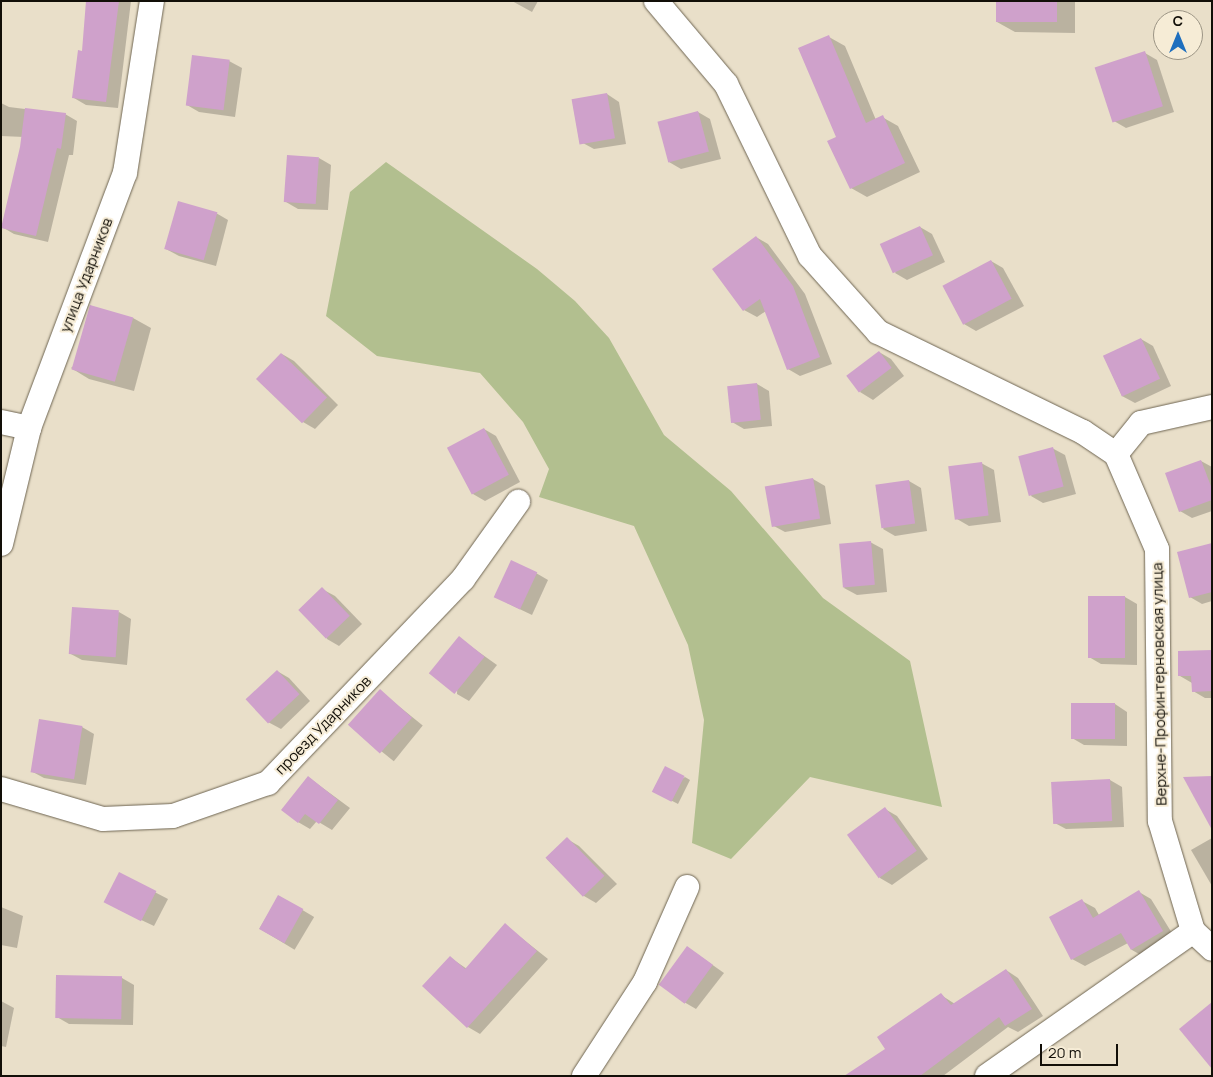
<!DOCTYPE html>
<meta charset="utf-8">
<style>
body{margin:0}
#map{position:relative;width:1213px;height:1077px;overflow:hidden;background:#e9dfc9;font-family:Manrope,sans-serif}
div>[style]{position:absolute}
.green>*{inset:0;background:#b2bf8f}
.shadow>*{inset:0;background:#0003;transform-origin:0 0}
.building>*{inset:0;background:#cfa1cb;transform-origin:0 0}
.roads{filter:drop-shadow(0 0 1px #6e6552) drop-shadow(0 0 1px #6e6552)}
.street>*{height:24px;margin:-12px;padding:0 12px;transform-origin:12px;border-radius:12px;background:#fff}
span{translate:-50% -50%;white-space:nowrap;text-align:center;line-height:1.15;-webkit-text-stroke:4px #f6ecd6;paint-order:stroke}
.street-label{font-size:15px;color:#120f08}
.frame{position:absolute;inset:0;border:2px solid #120f08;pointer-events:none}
.north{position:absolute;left:1153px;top:10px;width:50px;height:50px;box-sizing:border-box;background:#f6ecd6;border:1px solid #9b9484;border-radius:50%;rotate:0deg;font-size:14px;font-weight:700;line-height:20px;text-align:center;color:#120f08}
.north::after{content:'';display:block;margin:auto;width:18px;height:22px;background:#1f6fbe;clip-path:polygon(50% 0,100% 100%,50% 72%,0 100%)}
.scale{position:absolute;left:1040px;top:1044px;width:78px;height:22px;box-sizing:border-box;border:2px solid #120f08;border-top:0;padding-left:6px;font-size:15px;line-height:18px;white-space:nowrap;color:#120f08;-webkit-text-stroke:4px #f6ecd6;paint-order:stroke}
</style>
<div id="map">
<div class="green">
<i style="clip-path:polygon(386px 162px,537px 269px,575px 301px,609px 338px,664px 435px,731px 491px,823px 598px,910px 661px,942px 807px,810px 777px,731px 859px,692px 843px,704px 720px,688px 645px,634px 526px,539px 497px,549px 469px,523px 422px,480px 373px,377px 356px,326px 316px,350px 192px)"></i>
</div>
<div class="shadow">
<i style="clip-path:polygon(87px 1px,131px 1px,118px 108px,86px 105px,74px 98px,83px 52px)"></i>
<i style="clip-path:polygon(512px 1px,538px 1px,532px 12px)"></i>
<i style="clip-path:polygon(997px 1px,1075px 1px,1075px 33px,1015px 32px,997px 22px)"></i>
<i style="clip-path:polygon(829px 37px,845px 46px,876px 120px,882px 117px,898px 126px,920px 172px,867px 197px,851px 188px,837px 138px)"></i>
<i style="clip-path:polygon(1145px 53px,1157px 60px,1174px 112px,1126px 128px,1114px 121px)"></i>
<i style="clip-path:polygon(229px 61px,242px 68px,235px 117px,199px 112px,187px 105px)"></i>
<i style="clip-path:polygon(607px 94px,619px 102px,626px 144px,594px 149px,581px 142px)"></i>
<i style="clip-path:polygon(1px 103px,9px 107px,65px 114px,77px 121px,73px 155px,69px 155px,48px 242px,14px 234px,2px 227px,24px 137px,1px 136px)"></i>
<i style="clip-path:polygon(698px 112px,710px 119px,721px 159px,681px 169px,669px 162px)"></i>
<i style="clip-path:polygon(319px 158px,331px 165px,328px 210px,298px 209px,286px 202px)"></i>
<i style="clip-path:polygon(216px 213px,228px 220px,216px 266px,179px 256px,166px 249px)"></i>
<i style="clip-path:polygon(920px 227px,932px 234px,945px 262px,907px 280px,895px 273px)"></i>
<i style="clip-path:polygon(756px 237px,768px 244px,805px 294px,832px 364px,800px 376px,788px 369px,766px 311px,757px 317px,744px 310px)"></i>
<i style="clip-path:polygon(991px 261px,1003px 268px,1024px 306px,976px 331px,964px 324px,944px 287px)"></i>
<i style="clip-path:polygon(133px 318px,151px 328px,134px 391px,89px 379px,71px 368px)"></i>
<i style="clip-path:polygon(1141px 339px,1153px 346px,1171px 386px,1135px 403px,1122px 396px,1104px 356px)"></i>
<i style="clip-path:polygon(879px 352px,891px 359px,904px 376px,873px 400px,860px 392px)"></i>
<i style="clip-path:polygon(282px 354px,294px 361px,338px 405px,315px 429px,303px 422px)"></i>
<i style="clip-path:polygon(757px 384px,769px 391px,772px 426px,744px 429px,732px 422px)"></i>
<i style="clip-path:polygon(484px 429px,496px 436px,520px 482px,485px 501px,473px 494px)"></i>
<i style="clip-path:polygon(1052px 448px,1065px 455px,1076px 494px,1043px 503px,1031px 496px)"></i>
<i style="clip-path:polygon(1201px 461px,1212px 467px,1212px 511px,1192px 518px,1180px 511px)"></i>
<i style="clip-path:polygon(981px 463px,994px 470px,1001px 522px,969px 526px,957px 519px)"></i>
<i style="clip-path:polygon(813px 479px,825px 486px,831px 524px,785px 532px,772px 525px)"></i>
<i style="clip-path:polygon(909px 481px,921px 488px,927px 531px,895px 536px,883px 529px)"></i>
<i style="clip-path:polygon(870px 542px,883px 549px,887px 592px,857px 595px,844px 588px)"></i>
<i style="clip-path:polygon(1212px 545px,1212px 601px,1202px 604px,1190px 597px)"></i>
<i style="clip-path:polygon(536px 573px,548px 580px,532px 615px,507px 603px)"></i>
<i style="clip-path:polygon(322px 589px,335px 596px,362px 624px,339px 646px,327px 639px)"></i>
<i style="clip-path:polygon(1125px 597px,1137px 604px,1137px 665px,1101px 664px,1089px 657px)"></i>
<i style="clip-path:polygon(119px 612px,131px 619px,127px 665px,82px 660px,69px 653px)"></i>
<i style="clip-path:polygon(459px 638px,497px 665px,469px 701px,457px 694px)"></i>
<i style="clip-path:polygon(1212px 651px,1212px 698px,1205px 698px,1193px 691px,1192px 683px,1180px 676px)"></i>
<i style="clip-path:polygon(277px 671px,289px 678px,310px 701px,281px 729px,268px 722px)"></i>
<i style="left:380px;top:691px;width:55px;height:46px;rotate:39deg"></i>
<i style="clip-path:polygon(1115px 704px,1127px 712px,1127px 746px,1084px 745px,1072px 738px)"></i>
<i style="clip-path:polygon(82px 727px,94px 734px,86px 785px,44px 778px,31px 771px)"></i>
<i style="clip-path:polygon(308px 777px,350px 808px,332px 830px,317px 821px,310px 829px,298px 822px)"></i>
<i style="clip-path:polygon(685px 777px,690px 780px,678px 804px,659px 794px)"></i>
<i style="clip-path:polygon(1110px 780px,1122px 787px,1124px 827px,1066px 829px,1053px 822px)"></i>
<i style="clip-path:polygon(885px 809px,897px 816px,928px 859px,892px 885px,880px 878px)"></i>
<i style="clip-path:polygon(1212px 838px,1212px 886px,1191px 850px)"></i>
<i style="clip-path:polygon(567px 839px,579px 846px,617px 884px,596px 903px,584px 896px,547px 859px)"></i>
<i style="clip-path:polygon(120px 874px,168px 899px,154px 926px,118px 909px)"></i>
<i style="clip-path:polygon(1139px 892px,1151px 899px,1175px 938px,1144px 957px,1132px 950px,1128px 943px,1085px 966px,1072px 959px,1082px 901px,1095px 908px,1099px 915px)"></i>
<i style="left:279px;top:896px;width:41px;height:38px;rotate:31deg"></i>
<i style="clip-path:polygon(1px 907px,23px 916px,17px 948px,1px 945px)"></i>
<i style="clip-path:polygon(505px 925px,548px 959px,480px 1034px,468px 1027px,451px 958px,467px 969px)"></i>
<i style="clip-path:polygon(687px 947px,724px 973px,696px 1009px,684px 1002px)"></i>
<i style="clip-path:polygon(1006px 970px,1018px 978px,1043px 1016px,1018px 1032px,1008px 1027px,943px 1076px,846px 1076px,887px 1050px,941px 995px,955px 1004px)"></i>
<i style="clip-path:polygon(58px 976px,122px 978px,134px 985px,133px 1025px,69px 1024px,57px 1017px)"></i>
<i style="clip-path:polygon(1px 1001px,14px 1008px,6px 1047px,1px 1046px)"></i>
</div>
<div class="building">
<i style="clip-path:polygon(86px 1px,119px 1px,106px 102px,72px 98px,78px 50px,82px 51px)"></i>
<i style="left:996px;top:1px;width:61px;height:21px"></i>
<i style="clip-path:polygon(829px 35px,866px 123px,883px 115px,905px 163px,850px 189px,827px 141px,836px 137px,798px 48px)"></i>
<i style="left:1145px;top:51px;width:58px;height:53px;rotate:72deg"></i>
<i style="left:192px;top:55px;width:38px;height:51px;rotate:7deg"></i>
<i style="left:607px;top:93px;width:46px;height:36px;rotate:80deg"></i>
<i style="clip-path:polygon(25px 108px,66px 113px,61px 149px,57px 148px,36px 236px,1px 228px,20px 147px)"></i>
<i style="left:698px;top:111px;width:42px;height:42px;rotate:75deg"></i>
<i style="left:287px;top:155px;width:32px;height:47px;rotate:4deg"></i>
<i style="left:178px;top:201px;width:41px;height:50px;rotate:16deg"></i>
<i style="left:920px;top:226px;width:32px;height:44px;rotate:66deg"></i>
<i style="clip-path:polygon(756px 236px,793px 286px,820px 357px,787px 370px,760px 299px,743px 311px,712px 269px)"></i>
<i style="left:991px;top:260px;width:44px;height:55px;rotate:62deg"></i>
<i style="left:90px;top:305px;width:45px;height:67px;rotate:16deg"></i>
<i style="left:1141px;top:338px;width:45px;height:42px;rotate:65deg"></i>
<i style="left:879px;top:351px;width:21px;height:41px;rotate:53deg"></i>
<i style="left:281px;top:353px;width:64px;height:36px;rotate:44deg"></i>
<i style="left:757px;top:383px;width:37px;height:30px;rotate:84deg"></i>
<i style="left:484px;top:428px;width:53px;height:42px;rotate:62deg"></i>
<i style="left:1053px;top:447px;width:41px;height:36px;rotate:75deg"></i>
<i style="clip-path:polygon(1201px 460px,1212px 489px,1212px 500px,1179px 512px,1165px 473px)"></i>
<i style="left:982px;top:462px;width:54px;height:34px;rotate:83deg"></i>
<i style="left:813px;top:478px;width:41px;height:49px;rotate:80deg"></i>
<i style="left:909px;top:480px;width:44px;height:34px;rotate:82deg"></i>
<i style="left:871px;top:541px;width:44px;height:32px;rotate:85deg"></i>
<i style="clip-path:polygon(1212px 543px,1212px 592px,1189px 598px,1177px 552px)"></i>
<i style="left:511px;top:560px;width:29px;height:41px;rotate:25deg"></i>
<i style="left:322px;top:587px;width:40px;height:33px;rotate:46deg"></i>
<i style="left:1088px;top:596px;width:37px;height:62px"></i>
<i style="left:72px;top:607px;width:47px;height:47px;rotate:4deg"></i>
<i style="left:459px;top:636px;width:33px;height:48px;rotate:39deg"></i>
<i style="clip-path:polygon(1212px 650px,1212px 691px,1192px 692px,1191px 676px,1178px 676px,1178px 651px)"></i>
<i style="left:277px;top:670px;width:33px;height:43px;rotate:47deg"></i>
<i style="left:380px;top:689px;width:43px;height:48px;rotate:42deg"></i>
<i style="left:1071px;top:703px;width:44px;height:36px"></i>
<i style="left:39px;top:719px;width:44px;height:54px;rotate:9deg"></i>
<i style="left:665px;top:766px;width:22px;height:29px;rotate:27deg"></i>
<i style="clip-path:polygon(308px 776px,338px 800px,319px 824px,305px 814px,298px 823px,281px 810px)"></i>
<i style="clip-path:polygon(1212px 776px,1212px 830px,1183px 777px)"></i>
<i style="left:1110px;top:779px;width:42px;height:59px;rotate:87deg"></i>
<i style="left:885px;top:807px;width:54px;height:47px;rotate:54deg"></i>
<i style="left:567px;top:837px;width:54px;height:30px;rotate:46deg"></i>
<i style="left:119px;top:872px;width:42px;height:34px;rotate:27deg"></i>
<i style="clip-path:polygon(1139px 890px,1163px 931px,1131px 950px,1121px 933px,1071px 960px,1049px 917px,1082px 899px,1093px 918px)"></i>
<i style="left:278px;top:895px;width:29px;height:39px;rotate:29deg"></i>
<i style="clip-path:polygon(505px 923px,537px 951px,467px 1028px,422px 986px,450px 956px,465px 969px)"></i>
<i style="left:687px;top:946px;width:32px;height:48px;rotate:36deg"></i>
<i style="clip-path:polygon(1006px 969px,1032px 1009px,1005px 1026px,999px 1017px,920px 1076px,844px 1076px,885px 1049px,877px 1037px,941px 993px,951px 1005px)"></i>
<i style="left:56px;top:975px;width:66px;height:43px;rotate:1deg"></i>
<i style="clip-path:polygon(1212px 1002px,1212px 1069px,1179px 1029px)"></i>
</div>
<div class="roads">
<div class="street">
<i style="left:656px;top:1px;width:109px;rotate:49.9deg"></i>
<i style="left:726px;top:84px;width:191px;rotate:64deg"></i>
<i style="left:810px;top:256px;width:102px;rotate:48.2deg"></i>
<i style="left:878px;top:332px;width:228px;rotate:26deg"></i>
<i style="left:1083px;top:432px;width:40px;rotate:34deg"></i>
<i style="left:1116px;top:454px;width:103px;rotate:66.7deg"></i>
<i style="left:1157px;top:549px;width:272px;rotate:89.4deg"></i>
<i style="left:1160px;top:821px;width:115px;rotate:73.3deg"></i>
<i style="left:1193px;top:931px;width:26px;rotate:43deg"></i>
<i style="left:1px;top:422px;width:29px;rotate:12deg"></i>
<i style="left:1116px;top:454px;width:40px;rotate:-51deg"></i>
<i style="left:1141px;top:423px;width:73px;rotate:-12.7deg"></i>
<i style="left:1px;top:544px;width:119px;rotate:-76.4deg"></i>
<i style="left:29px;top:428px;width:272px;rotate:-69.4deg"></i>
<i style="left:125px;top:173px;width:174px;rotate:-81.1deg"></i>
<i style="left:1px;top:789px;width:106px;rotate:16.4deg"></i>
<i style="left:103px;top:819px;width:70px;rotate:-2.5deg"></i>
<i style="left:173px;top:816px;width:101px;rotate:-19.2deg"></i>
<i style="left:268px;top:783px;width:282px;rotate:-46.3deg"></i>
<i style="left:463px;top:579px;width:95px;rotate:-54.5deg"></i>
<i style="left:584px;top:1076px;width:112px;rotate:-57deg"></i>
<i style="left:645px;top:982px;width:104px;rotate:-66.1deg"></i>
<i style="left:987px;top:1076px;width:252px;rotate:-35.1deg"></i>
</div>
</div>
<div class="street-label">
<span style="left:86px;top:275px;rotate:-69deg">улица Ударников</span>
<span style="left:1159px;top:684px;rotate:-91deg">Верхне-Профинтерновская улица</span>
<span style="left:323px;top:725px;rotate:-46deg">проезд Ударников</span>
</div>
<div class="frame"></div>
<div class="north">С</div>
<div class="scale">20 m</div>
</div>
